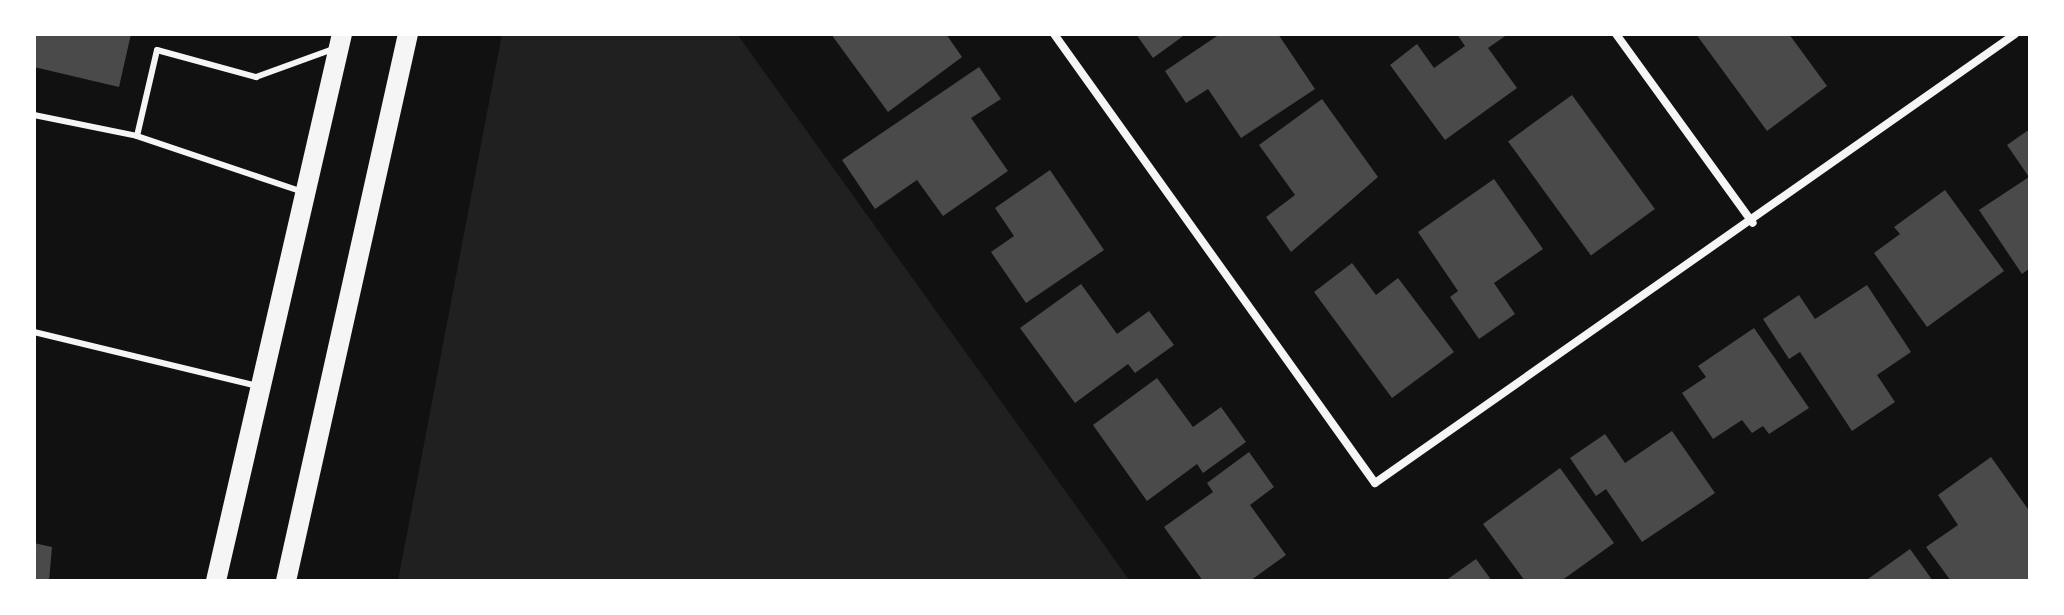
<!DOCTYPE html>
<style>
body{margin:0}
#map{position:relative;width:2064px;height:615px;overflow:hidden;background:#111;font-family:Lato,sans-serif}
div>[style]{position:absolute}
.green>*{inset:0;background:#202020}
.building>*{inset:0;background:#4a4a4a;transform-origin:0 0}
.service>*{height:6px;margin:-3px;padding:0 3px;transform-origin:3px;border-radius:3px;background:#f5f5f5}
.minor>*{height:8px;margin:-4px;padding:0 4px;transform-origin:4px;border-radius:4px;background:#f5f5f5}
.primary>*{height:20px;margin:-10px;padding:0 10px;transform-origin:10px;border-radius:10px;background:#f5f5f5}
span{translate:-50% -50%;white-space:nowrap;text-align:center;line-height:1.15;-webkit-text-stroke:8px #fff;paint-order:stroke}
.frame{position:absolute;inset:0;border:36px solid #fff;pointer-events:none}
</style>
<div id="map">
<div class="green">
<i style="clip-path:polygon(502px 34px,737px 34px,1130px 581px,398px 581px)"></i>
</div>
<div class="building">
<i style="clip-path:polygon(34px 34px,131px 34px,119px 87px,34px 67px)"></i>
<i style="clip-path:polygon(831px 34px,946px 34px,962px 57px,888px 112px)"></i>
<i style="clip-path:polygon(1136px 34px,1186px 34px,1153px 58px)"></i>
<i style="clip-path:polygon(1220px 34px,1278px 34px,1315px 89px,1241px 138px,1208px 89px,1186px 103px,1165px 71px)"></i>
<i style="clip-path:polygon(1457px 34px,1508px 34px,1488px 48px,1517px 88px,1445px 140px,1390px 65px,1417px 44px,1434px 68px,1465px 46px)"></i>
<i style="clip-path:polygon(1696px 34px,1789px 34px,1827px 86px,1767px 131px)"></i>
<i style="clip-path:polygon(979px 67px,1001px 99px,971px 118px,1008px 171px,943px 216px,917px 180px,875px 209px,842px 160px)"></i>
<i style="left:1572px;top:95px;width:141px;height:79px;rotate:54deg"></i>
<i style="clip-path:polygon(1322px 99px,1378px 177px,1291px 252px,1266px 217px,1295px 195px,1259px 145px)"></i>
<i style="clip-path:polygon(2030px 129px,2030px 268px,2022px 274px,1979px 210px,2029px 177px,2007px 145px)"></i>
<i style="clip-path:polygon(1050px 170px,1104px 250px,1026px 303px,991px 252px,1014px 236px,995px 208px)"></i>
<i style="clip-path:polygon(1494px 179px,1543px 249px,1494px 283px,1515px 314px,1479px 339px,1450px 297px,1458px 291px,1418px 232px)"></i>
<i style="clip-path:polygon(1945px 190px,2004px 271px,1927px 327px,1874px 253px,1900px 234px,1894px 227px)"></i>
<i style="clip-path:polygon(1352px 263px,1376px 295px,1398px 278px,1454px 352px,1392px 398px,1314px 292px)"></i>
<i style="clip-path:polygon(1081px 284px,1117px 334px,1149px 311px,1174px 345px,1135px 373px,1128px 364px,1075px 403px,1020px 328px)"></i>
<i style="clip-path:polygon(1867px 285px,1911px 352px,1877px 375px,1895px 402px,1852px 431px,1800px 352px,1789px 359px,1763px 319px,1799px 295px,1815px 319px)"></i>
<i style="clip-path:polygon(1754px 328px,1809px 408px,1769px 434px,1763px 426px,1752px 433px,1742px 420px,1713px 439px,1682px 393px,1706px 377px,1698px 366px)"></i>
<i style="clip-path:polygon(1157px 378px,1193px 427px,1221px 407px,1246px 442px,1203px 473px,1197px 464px,1147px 501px,1093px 425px)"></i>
<i style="clip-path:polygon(1672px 431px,1715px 493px,1642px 542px,1606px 489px,1596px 496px,1570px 458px,1605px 434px,1625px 463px)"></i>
<i style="clip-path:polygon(1249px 452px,1274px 487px,1250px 505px,1286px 555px,1250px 581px,1203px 581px,1164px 527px,1213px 492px,1207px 483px)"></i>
<i style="clip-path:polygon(1991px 457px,2030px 512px,2030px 581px,1951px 581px,1926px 547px,1958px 525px,1938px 495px)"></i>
<i style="clip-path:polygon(1560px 468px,1614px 543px,1561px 581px,1525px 581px,1483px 524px)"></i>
<i style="clip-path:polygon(34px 543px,52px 547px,49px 581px,34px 581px)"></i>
<i style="clip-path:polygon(1910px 549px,1933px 581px,1865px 581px)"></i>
<i style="clip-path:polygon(1476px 559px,1492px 581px,1445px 581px)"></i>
</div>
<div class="service">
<i style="left:34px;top:115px;width:105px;rotate:11.5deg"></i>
<i style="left:303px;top:192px;width:175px;rotate:-161.4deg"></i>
<i style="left:137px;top:136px;width:88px;rotate:-76.9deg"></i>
<i style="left:157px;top:50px;width:103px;rotate:15.3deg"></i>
<i style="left:256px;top:77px;width:82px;rotate:-20deg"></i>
<i style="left:34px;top:332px;width:229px;rotate:13.6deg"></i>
</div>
<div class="minor">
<i style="left:1054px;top:34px;width:552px;rotate:54.44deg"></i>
<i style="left:1375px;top:483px;width:782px;rotate:-35.05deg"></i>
<i style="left:1616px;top:34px;width:233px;rotate:54.1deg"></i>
</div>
<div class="primary">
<i style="left:216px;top:581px;width:561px;rotate:-77.03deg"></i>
<i style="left:286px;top:581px;width:560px;rotate:-77.43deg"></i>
</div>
<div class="frame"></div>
</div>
